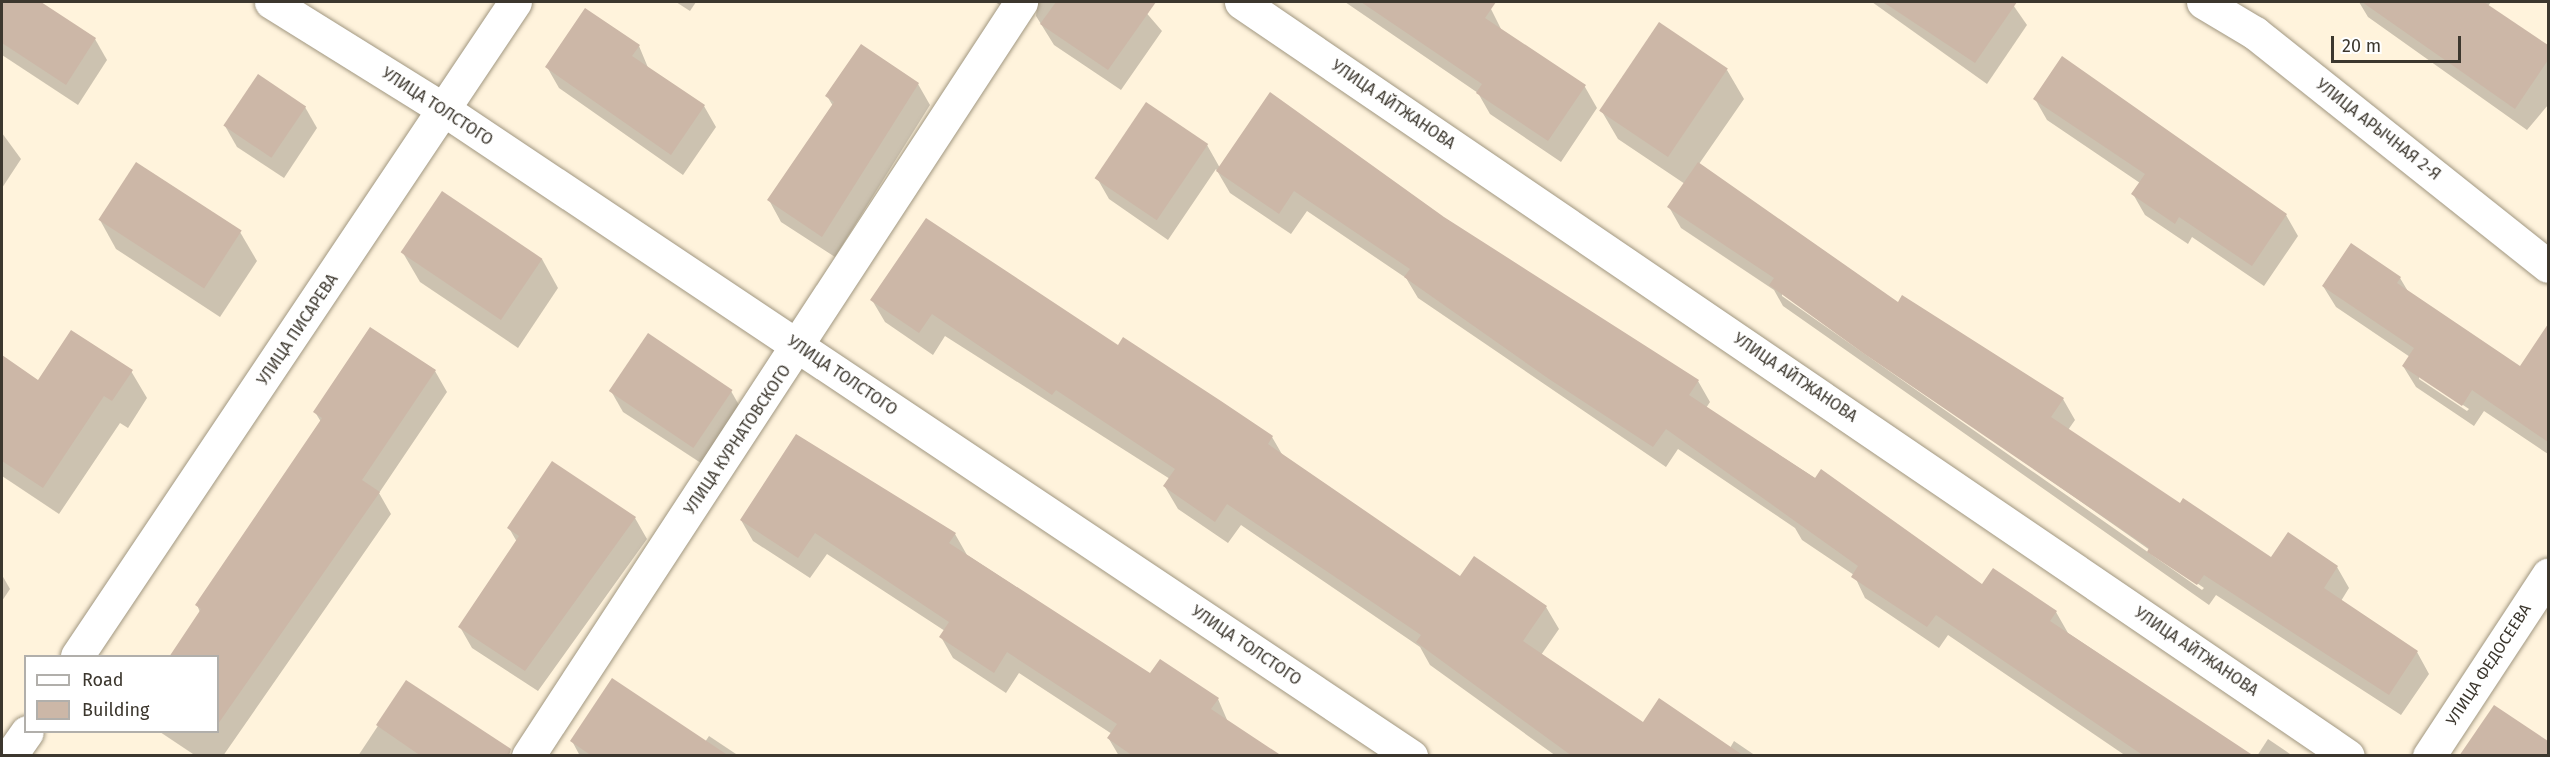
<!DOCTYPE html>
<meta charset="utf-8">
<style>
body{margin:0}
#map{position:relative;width:2550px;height:757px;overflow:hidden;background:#fff3dc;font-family:"Fira Sans",sans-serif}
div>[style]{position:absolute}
.shadow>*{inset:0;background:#0003}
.building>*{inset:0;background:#ccb7a7;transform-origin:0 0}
.roads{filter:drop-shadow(0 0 2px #a19781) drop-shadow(0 0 2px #a19781)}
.minor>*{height:33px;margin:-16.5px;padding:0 16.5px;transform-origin:16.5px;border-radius:16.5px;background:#fff}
span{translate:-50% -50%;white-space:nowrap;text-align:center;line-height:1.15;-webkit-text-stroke:5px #fff;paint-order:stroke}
.street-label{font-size:16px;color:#3c372e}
.frame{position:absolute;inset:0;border:3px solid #3c372e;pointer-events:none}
.legend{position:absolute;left:24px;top:655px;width:195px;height:78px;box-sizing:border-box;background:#fff;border:2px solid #b1afab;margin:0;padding:8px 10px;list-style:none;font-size:18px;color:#3c372e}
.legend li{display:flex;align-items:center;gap:12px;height:30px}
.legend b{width:30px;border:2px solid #b1afab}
.scale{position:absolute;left:2331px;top:36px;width:130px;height:27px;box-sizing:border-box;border:3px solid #3c372e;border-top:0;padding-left:8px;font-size:18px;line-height:21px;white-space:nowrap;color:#3c372e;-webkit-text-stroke:4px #fff;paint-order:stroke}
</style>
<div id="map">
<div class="shadow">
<i style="clip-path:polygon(5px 2px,39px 2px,95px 39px,107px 60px,78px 105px,2px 55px)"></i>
<i style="clip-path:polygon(676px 2px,696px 2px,690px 11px)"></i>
<i style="clip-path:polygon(995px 2px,1137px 2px,1162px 31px,1121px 90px,1054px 45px,1036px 16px,1037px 7px,1025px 6px,1016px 15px)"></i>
<i style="clip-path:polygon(1345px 2px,1480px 2px,1491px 9px,1502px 31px,1585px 87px,1597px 108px,1561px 162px,1490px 114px,1478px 93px)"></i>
<i style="clip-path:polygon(1872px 2px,2011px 2px,2027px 25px,1987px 84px)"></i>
<i style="clip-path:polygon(2359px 2px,2491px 2px,2488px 6px,2548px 47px,2548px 105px,2527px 130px,2368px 17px)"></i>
<i style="clip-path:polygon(639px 46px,649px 70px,704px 106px,716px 127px,683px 175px,559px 88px,547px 67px)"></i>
<i style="clip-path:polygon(evenodd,1727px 70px,1744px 99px,1699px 164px,1898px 304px,2063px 399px,2075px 420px,2068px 430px,2180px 505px,2272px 559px,2337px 567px,2349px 588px,2341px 601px,2417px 652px,2429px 674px,2401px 715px,2216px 595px,2209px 605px,1783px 306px,1774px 290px,1681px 228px,1669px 207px,1685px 184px,1618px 139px,1601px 110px,1727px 70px,1782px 292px,2204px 588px,2202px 590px,1782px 296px,1782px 292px)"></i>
<i style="clip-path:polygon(918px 84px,930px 105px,835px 257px,781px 222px,769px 200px,833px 106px,827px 96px)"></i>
<i style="clip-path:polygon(2035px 99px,2286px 215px,2298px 236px,2264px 286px,2192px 237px,2188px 244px,2145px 215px,2133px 194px,2140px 183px,2047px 120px)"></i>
<i style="clip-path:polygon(305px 107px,317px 128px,284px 178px,237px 147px,225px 126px)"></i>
<i style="clip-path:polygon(2px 133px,21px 159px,2px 188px)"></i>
<i style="clip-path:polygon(1207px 145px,1220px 168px,1444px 218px,1698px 381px,1710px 402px,1706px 408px,1983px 586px,2056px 612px,2068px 633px,2251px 756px,2126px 756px,1948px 635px,1939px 648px,1865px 598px,1854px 575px,1802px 540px,1795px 528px,1678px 449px,1666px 467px,1418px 298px,1406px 278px,1307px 211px,1291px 234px,1230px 193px,1216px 169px,1168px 240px,1109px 199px,1097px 178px)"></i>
<i style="clip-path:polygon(137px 164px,240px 232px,257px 261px,220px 317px,116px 249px,100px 220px)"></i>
<i style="clip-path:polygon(evenodd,2351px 245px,2400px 278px,2409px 293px,2520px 368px,2537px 343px,2548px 350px,2548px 454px,2484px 411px,2474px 426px,2416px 387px,2403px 366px,2410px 357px,2336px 307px,2323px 286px,2351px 245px,2419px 376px,2469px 409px,2467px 411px,2419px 379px,2419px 376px)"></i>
<i style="clip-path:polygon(403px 253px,542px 259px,558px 288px,518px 348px,420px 282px)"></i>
<i style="clip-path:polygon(872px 300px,1118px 348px,1272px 437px,1283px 456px,1461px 578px,1546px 607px,1559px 629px,1541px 655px,1643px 724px,1730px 748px,1734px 741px,1756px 756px,1556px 756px,1430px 665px,1420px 647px,1241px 525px,1228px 543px,1178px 509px,1165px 487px,1170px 479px,945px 336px,933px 355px,885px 322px)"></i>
<i style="clip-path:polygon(2px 357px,39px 382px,131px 371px,147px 398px,128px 428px,120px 423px,59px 514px,2px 476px)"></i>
<i style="clip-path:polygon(435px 371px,447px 392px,379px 493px,391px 514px,223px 756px,196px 756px,160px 732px,218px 732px,218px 656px,197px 605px,321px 422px,315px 412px)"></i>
<i style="clip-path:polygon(611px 391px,731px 391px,743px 412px,707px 467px,623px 412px)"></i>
<i style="clip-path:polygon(635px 518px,647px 539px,538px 691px,472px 648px,460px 627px,517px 542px,509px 528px)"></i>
<i style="clip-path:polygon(741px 520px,955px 534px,967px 555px,1151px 675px,1218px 699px,1228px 722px,1279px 756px,1119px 756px,1109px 739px,1112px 734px,1019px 673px,1006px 693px,953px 658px,941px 637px,945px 631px,827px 554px,810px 578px,753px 541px)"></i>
<i style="clip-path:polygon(2px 575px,10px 589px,2px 601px)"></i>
<i style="clip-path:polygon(407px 682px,503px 756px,358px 756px)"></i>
<i style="clip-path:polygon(709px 736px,739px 756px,580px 756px,572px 741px,705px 742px)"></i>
<i style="clip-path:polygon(2268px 739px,2293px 756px,2257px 756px)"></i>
</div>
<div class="building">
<i style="clip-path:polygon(2px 2px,41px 2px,96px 38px,66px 85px,2px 43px)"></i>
<i style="clip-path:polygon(1056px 2px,1156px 2px,1108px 70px,1040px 24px)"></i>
<i style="clip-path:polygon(1361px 2px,1496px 2px,1485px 18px,1586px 85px,1548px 141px,1476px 93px,1482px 84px)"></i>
<i style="clip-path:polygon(1883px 2px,2017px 2px,1975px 63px)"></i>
<i style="clip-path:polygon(2362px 2px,2484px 2px,2548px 45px,2548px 60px,2515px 109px)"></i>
<i style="clip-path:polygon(585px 8px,640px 45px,632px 56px,705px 105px,671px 155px,545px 67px)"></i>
<i style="left:1659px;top:22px;width:83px;height:107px;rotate:34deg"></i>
<i style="clip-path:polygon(861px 44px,919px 83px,822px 237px,767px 200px,834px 102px,825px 96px)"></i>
<i style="clip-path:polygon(2062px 56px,2287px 214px,2252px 266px,2179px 217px,2175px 224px,2131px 194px,2145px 174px,2033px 99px)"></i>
<i style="left:258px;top:74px;width:58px;height:62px;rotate:34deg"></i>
<i style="clip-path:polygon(1270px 92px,1444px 217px,1699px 380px,1689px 395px,1815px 478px,1821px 469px,1982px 584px,1993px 568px,2057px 611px,2050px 621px,2254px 756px,2144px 756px,1936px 615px,1927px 627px,1851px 577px,1858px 566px,1666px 429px,1653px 447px,1549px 379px,1404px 277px,1410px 269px,1294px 191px,1279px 214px,1216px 171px)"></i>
<i style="left:1146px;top:102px;width:75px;height:92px;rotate:34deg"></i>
<i style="left:136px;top:162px;width:126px;height:69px;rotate:33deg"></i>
<i style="clip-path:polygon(1698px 162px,1898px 302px,1902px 295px,2064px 398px,2051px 417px,2180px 503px,2183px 498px,2271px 557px,2288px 532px,2338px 566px,2324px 588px,2418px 651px,2389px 695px,2204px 575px,2197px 585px,2147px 552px,2149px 548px,1863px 353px,1769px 285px,1774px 278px,1667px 207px)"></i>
<i style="left:442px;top:191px;width:121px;height:74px;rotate:34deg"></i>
<i style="clip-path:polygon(926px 218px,1118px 345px,1123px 337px,1221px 401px,1273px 436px,1268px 444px,1460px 576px,1474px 556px,1547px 606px,1523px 641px,1643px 722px,1659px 698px,1744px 756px,1572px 756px,1416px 642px,1421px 635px,1227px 504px,1215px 522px,1163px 486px,1175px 469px,1056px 390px,1052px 395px,932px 314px,919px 333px,870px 300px)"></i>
<i style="clip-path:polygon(2351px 243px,2401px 277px,2397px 283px,2520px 366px,2548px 324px,2548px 442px,2472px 390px,2462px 406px,2402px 366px,2414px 348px,2322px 286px)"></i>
<i style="clip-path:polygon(370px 327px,436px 370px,362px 480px,380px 492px,218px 724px,218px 657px,169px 657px,201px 609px,195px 605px,322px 418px,313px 412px)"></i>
<i style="clip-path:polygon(71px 330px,133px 370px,112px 401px,104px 396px,43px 488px,2px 461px,2px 355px,38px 380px)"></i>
<i style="left:648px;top:333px;width:102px;height:70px;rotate:34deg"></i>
<i style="clip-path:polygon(796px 434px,956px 533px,949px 543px,1150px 673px,1160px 659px,1219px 698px,1211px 709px,1282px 756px,1133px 756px,1107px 738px,1117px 724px,1007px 652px,994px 673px,939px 637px,949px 622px,815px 533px,798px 558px,740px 520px)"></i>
<i style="clip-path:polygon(552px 461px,636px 517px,525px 671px,458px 627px,519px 536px,507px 528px)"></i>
<i style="clip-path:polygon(612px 678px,729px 756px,592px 756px,570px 741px)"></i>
<i style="clip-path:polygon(406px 680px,511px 749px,509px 756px,421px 756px,376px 725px)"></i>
<i style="clip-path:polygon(2494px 705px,2548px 741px,2548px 756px,2459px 756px)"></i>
</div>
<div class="roads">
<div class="minor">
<i style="left:271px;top:2px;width:206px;rotate:31.9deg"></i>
<i style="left:446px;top:111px;width:1161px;rotate:33.76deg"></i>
<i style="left:1241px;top:2px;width:1339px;rotate:34.26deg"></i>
<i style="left:2203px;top:2px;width:61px;rotate:30.8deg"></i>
<i style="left:2255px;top:33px;width:374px;rotate:38.5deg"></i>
<i style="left:77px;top:656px;width:787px;rotate:-56.19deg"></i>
<i style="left:10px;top:756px;width:29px;rotate:-55deg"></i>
<i style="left:528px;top:756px;width:901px;rotate:-56.82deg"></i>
<i style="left:2429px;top:756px;width:217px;rotate:-56.7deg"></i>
</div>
</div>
<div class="street-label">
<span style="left:1393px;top:105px;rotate:34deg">УЛИЦА АЙТЖАНОВА</span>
<span style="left:437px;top:107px;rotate:33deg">УЛИЦА ТОЛСТОГО</span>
<span style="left:2378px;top:130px;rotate:38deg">УЛИЦА АРЫЧНАЯ 2-Я</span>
<span style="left:298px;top:330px;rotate:-56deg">УЛИЦА ПИСАРЕВА</span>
<span style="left:842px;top:376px;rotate:34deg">УЛИЦА ТОЛСТОГО</span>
<span style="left:1795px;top:378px;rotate:34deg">УЛИЦА АЙТЖАНОВА</span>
<span style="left:738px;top:440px;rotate:-56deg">УЛИЦА КУРНАТОВСКОГО</span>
<span style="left:1246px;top:646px;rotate:34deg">УЛИЦА ТОЛСТОГО</span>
<span style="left:2196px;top:652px;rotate:34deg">УЛИЦА АЙТЖАНОВА</span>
<span style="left:2489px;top:665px;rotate:-57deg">УЛИЦА ФЕДОСЕЕВА</span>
</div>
<div class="frame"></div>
<ul class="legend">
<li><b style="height:8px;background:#fff"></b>Road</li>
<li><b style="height:16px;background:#ccb7a7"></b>Building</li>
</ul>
<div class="scale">20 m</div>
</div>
